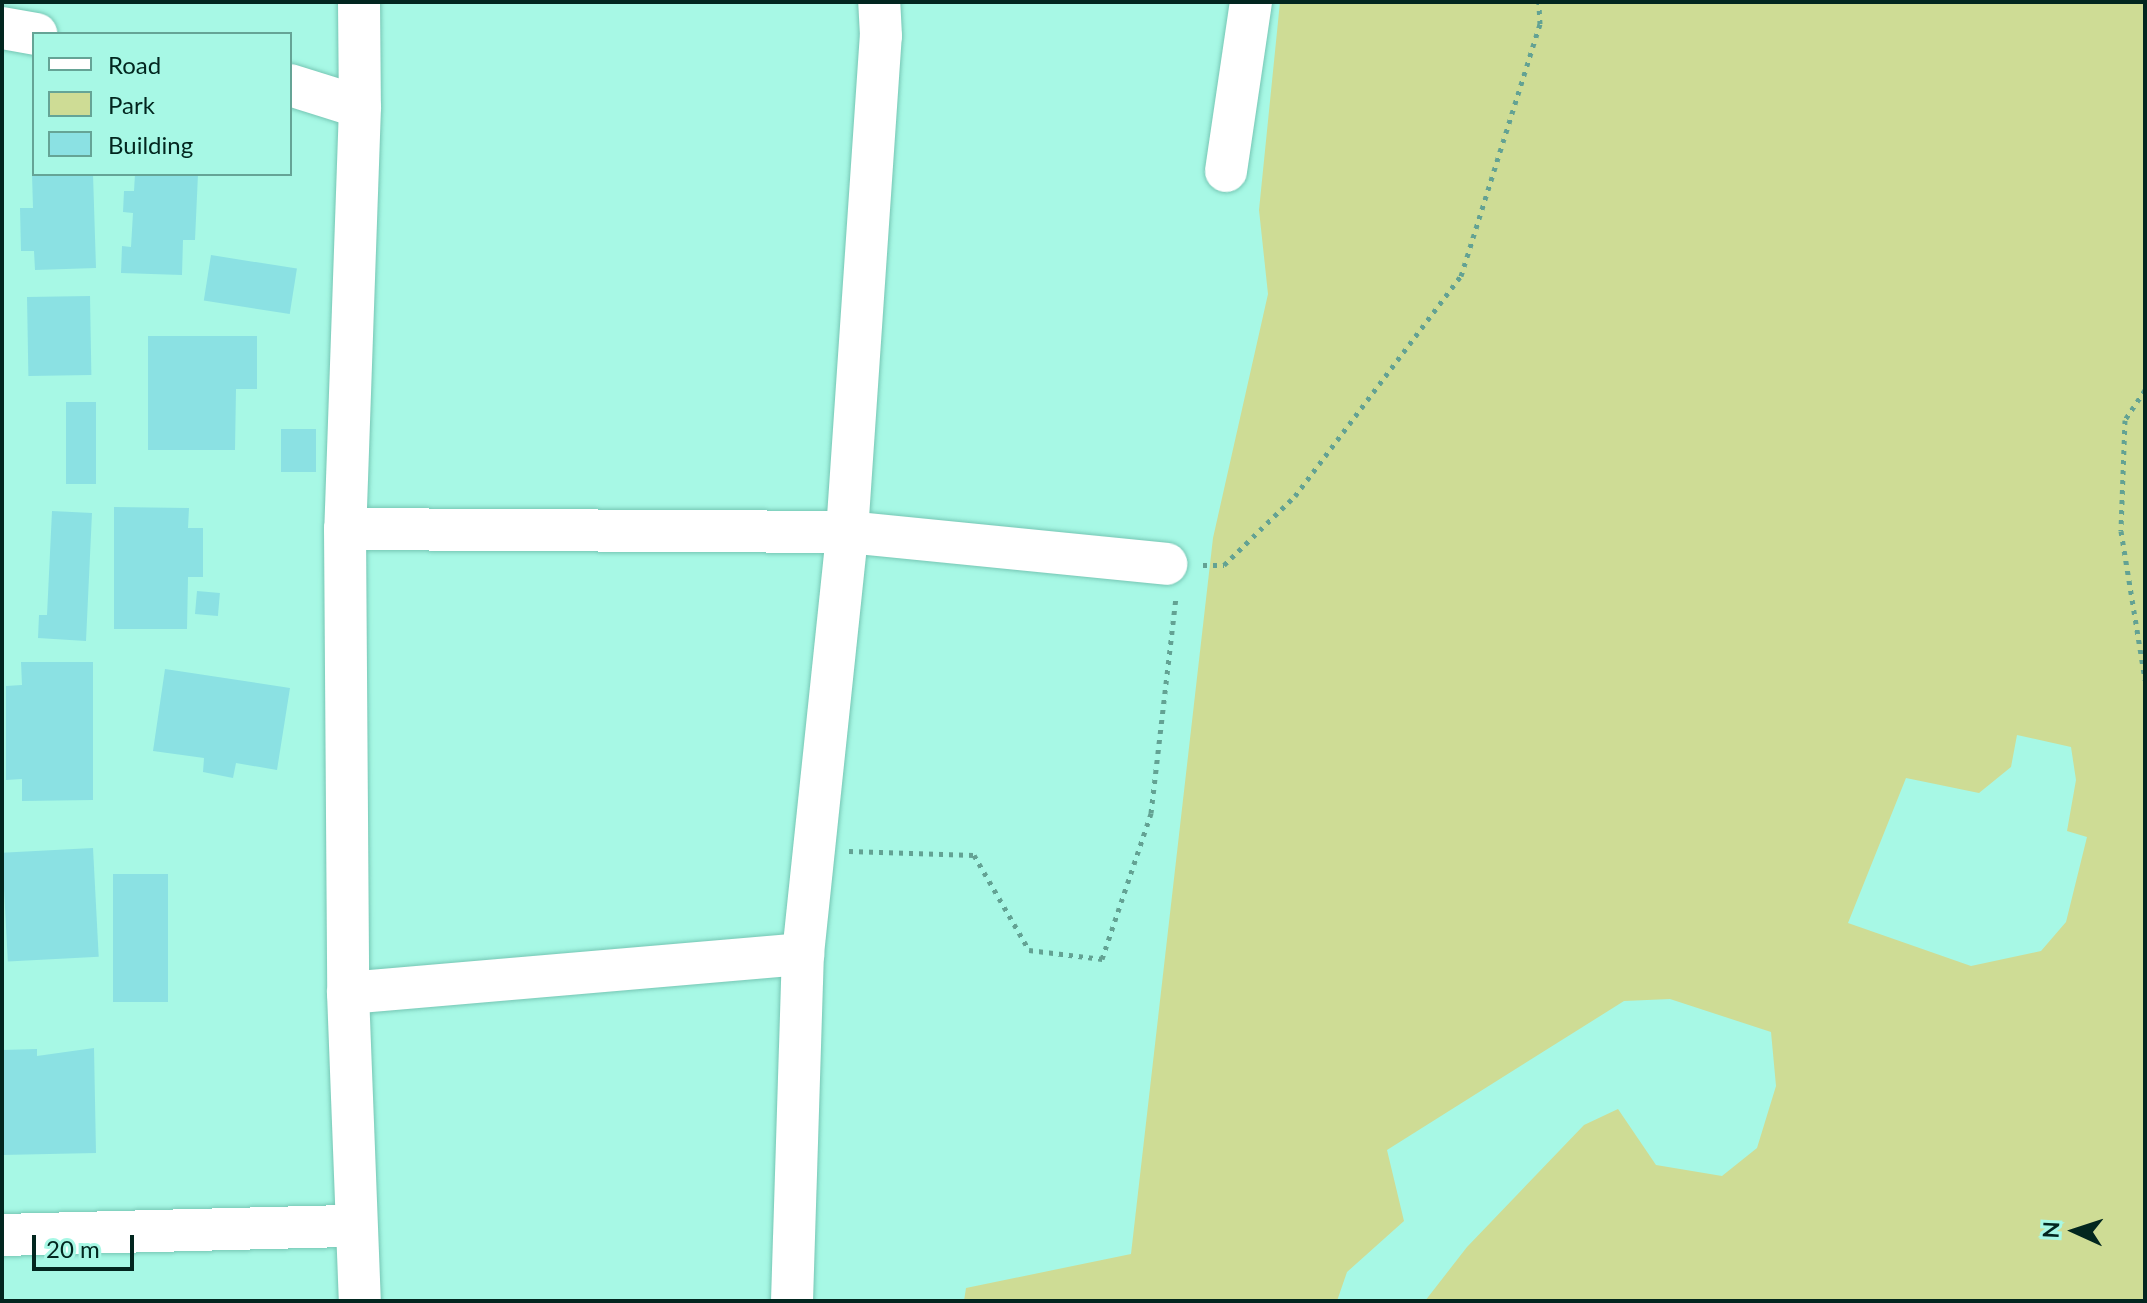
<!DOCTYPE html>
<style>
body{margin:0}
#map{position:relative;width:2147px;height:1303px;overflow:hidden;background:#a7f8e5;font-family:Lato,sans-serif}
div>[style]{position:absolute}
.green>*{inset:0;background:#cedc95}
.building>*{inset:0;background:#8be1e3;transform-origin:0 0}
.path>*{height:5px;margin-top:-2.5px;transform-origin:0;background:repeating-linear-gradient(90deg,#63a293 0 4px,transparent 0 10px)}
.roads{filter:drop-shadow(0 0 2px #76c6b4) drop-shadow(0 0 2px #76c6b4)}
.street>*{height:42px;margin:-21px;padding:0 21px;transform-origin:21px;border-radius:21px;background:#fff}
span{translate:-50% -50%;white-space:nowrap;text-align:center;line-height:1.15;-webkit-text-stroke:6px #a7f8e5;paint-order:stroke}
.frame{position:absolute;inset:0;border:4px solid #02261f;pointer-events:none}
.legend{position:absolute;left:32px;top:32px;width:260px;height:144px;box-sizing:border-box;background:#a7f8e5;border:2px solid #65a496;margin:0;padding:10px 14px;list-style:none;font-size:24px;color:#02261f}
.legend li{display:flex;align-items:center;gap:16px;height:40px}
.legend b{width:40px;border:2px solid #65a496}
.north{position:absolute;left:2035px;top:1191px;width:80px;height:80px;-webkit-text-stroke:6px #a7f8e5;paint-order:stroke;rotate:273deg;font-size:22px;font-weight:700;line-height:32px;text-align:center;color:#02261f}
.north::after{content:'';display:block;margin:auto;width:28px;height:36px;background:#02261f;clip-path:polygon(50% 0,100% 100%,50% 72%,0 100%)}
.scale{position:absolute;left:32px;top:1235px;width:102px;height:36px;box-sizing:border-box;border:4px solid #02261f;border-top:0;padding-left:10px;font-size:24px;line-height:28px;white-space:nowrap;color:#02261f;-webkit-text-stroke:6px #a7f8e5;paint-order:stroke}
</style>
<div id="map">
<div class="green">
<i style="clip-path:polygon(evenodd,1280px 2px,2145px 2px,2145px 1301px,1425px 1301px,1467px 1247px,1584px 1125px,1618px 1109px,1656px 1165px,1722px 1176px,1757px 1148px,1776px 1086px,1771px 1032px,1670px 999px,1624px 1001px,1387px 1150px,1404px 1221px,1347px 1272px,1337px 1301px,964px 1301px,966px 1288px,1131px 1254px,1213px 538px,1268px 294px,1259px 210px,1280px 2px,2017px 735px,2071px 747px,2076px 780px,2067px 831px,2087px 837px,2066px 922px,2041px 951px,1971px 966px,1848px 923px,1906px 778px,1979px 793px,2011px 767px,2017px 735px)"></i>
</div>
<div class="building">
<i style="clip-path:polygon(32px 174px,93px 174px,96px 268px,35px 270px,34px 251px,21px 251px,20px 208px,33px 208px)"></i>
<i style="clip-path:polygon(135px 174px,198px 174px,195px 240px,183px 240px,182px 275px,121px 273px,122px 246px,131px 247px,133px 213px,123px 212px,124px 191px,134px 191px)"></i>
<i style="left:211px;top:255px;width:87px;height:46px;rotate:9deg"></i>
<i style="left:90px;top:296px;width:79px;height:63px;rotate:89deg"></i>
<i style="clip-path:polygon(148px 336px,257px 336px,257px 389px,236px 389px,235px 450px,148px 450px)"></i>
<i style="left:66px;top:402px;width:30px;height:82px"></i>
<i style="left:281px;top:429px;width:35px;height:43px"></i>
<i style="clip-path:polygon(114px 507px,189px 508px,188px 528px,203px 528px,203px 577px,188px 577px,187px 629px,114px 629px)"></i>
<i style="clip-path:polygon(52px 511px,92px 513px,86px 641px,38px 638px,39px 615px,47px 615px)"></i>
<i style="left:197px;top:591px;width:23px;height:23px;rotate:5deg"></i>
<i style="clip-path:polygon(21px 662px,93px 662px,93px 800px,22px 801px,22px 779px,6px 780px,6px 686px,22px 685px)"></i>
<i style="clip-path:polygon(165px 669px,290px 688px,277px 770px,236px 763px,233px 778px,203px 772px,204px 758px,153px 751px)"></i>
<i style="left:93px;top:848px;width:109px;height:91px;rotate:87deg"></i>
<i style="left:168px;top:874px;width:128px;height:55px;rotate:90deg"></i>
<i style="clip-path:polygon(94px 1048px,96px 1153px,2px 1155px,2px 1050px,37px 1049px,37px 1056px)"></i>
</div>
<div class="path">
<i style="left:2145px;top:390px;width:36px;rotate:124deg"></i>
<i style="left:2125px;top:420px;width:111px;rotate:92.1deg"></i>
<i style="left:2121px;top:531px;width:151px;rotate:80.8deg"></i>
<i style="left:1203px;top:565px;width:21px"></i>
<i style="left:1224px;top:565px;width:99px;rotate:-44.2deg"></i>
<i style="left:1295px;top:496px;width:276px;rotate:-53deg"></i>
<i style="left:1461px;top:276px;width:264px;rotate:-72.6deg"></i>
<i style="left:1540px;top:24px;width:22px;rotate:-93deg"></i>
<i style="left:849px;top:851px;width:125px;rotate:1.8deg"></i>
<i style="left:974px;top:855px;width:110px;rotate:59.9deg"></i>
<i style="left:1029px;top:950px;width:74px;rotate:7deg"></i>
<i style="left:1102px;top:959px;width:154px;rotate:-71.4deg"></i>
<i style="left:1151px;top:813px;width:216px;rotate:-83.4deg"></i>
</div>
<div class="roads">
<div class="street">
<i style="left:359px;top:2px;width:105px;rotate:89.5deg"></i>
<i style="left:360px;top:107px;width:422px;rotate:92deg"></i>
<i style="left:345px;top:529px;width:464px;rotate:89.6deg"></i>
<i style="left:348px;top:993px;width:308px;rotate:87.8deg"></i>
<i style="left:2px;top:28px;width:35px;rotate:10deg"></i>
<i style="left:290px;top:85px;width:73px;rotate:17.4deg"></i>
<i style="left:1226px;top:171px;width:171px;rotate:-81.6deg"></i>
<i style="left:345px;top:529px;width:502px;rotate:0.34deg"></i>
<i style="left:847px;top:532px;width:321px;rotate:5.7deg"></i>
<i style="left:348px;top:993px;width:457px;rotate:-4.9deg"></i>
<i style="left:2px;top:1235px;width:354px;rotate:-1.5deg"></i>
<i style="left:792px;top:1301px;width:347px;rotate:-88.2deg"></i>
<i style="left:803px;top:954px;width:424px;rotate:-84deg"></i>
<i style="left:847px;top:532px;width:497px;rotate:-86.1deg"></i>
<i style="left:881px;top:36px;width:34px;rotate:-93deg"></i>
</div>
</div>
<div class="frame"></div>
<ul class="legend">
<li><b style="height:10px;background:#fff"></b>Road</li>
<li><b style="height:22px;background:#cedc95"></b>Park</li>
<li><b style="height:22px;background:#8be1e3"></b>Building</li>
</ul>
<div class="north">N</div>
<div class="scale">20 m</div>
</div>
